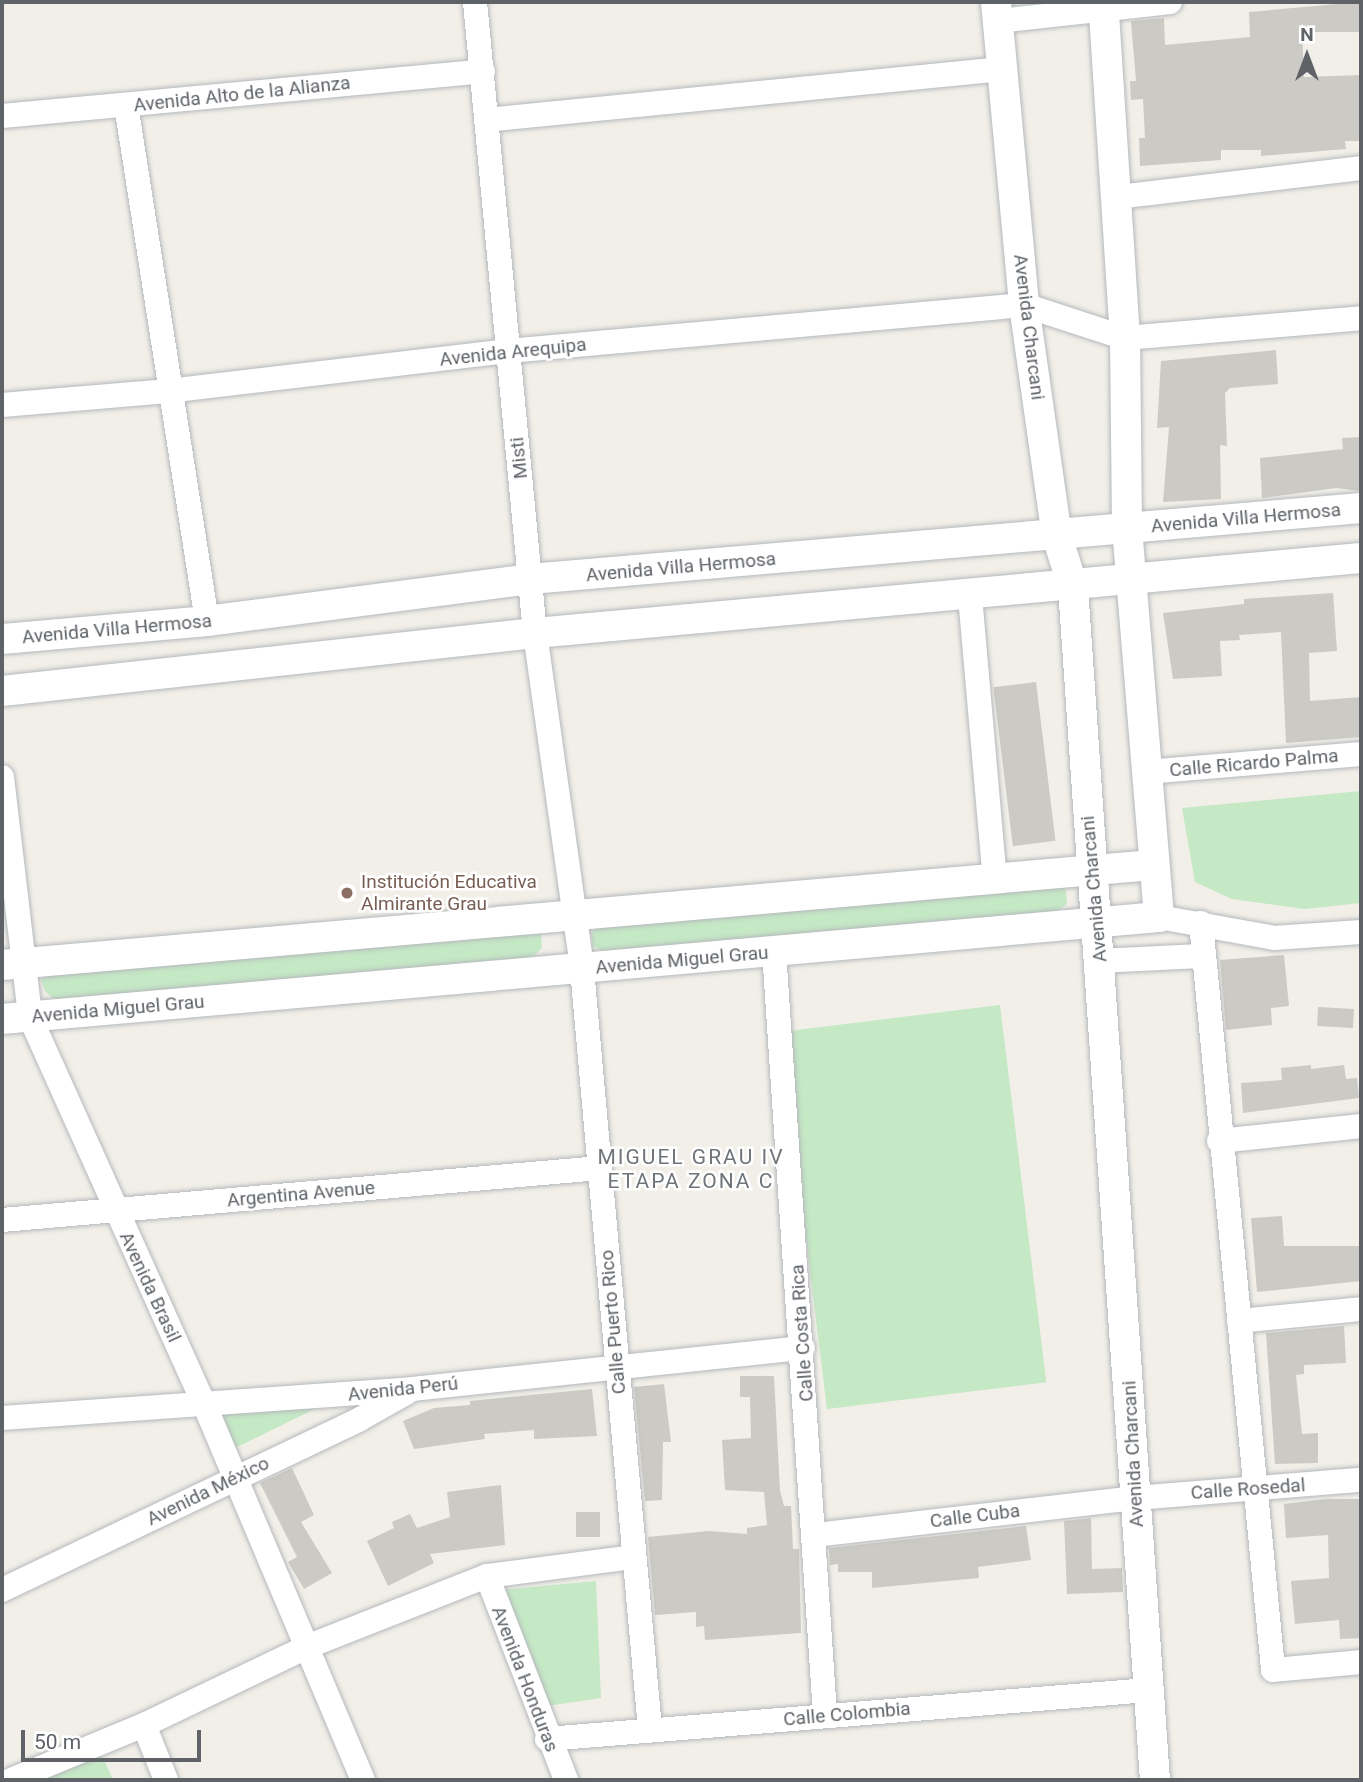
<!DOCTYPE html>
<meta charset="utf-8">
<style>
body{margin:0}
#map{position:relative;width:1363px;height:1782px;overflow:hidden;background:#f1efe8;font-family:Roboto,sans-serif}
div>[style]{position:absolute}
.green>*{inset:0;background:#c5e8c5;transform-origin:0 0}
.building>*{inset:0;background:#cccac5;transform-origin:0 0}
.roads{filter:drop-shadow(0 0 2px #b5b8bc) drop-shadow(0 0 2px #b5b8bc)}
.minor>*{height:24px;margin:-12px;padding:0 12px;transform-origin:12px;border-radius:12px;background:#fff}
.tertiary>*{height:30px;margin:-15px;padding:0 15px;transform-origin:15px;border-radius:15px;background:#fff}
.dots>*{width:19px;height:19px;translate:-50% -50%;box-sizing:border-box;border:4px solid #fff;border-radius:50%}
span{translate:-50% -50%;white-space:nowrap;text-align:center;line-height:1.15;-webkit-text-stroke:5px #fff;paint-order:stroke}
.street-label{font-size:19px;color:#5f6368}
.education-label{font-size:19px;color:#785e54}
.left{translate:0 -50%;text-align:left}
.neighbourhood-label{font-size:21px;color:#70757a;letter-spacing:2px}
.frame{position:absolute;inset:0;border:4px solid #5f6368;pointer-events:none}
.north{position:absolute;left:1272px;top:21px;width:70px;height:70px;-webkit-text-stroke:5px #fff;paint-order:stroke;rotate:0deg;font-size:19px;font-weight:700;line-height:28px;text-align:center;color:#5f6368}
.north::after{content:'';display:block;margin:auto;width:24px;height:32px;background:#5f6368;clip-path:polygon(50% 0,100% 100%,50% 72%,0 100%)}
.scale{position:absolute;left:21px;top:1730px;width:180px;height:32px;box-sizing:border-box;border:4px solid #5f6368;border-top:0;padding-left:9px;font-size:21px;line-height:24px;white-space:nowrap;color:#5f6368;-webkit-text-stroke:5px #fff;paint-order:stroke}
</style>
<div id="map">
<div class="green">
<i style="clip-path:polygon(1361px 791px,1361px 903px,1304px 909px,1232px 899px,1195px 882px,1182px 808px)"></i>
<i style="clip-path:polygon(1054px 882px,1066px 890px,1067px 904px,1054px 913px,606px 953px,593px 946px,591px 933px,606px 921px)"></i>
<i style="clip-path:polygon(529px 929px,541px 934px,542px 948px,531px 959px,57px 1002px,45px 991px,41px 980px,53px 970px)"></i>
<i style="left:1000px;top:1005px;width:380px;height:221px;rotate:83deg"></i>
<i style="clip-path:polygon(325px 1404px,235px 1448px,218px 1410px)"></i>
<i style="clip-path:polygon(596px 1581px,601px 1698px,547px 1706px,501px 1590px)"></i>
<i style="clip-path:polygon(97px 1744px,113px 1780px,15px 1780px)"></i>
</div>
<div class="building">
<i style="clip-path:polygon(1360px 2px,1361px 32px,1302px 32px,1304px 77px,1361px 75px,1360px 141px,1345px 141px,1346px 149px,1261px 156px,1261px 150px,1221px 150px,1221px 160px,1140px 166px,1139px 138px,1145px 138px,1143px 99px,1131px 100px,1130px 81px,1136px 81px,1131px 21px,1164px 18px,1165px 45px,1250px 37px,1249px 12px)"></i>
<i style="clip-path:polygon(1276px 350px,1278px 384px,1230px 388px,1225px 393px,1227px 446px,1220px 445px,1221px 499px,1163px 502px,1169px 427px,1157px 428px,1161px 361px)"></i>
<i style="clip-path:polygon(1361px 437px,1361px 491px,1336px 488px,1262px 498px,1260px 458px,1343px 449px,1342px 438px)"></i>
<i style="clip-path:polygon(1333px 593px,1337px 651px,1309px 653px,1310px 701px,1361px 697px,1361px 737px,1286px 743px,1281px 632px,1239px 635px,1240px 640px,1220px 641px,1222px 676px,1173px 679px,1163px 613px,1244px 604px,1244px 599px)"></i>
<i style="left:1036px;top:682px;width:160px;height:43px;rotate:83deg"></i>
<i style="clip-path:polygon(1284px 955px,1289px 1006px,1271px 1008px,1272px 1025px,1226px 1030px,1220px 960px)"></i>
<i style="left:1354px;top:1009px;width:19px;height:36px;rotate:93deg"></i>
<i style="clip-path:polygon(1311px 1065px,1311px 1069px,1344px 1065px,1346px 1079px,1357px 1078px,1359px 1098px,1243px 1113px,1241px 1083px,1282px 1080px,1281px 1068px)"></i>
<i style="clip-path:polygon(1282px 1216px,1284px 1246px,1361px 1246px,1361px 1281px,1257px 1292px,1251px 1218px)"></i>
<i style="clip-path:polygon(1344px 1326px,1346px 1363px,1304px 1365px,1304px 1374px,1296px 1375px,1302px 1434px,1318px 1433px,1318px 1463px,1275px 1464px,1266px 1333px)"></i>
<i style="clip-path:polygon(740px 1376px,774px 1376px,780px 1491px,784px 1506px,791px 1506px,793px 1549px,799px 1549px,801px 1633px,705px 1640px,704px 1626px,696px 1627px,696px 1612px,655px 1615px,648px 1537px,709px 1531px,747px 1534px,747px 1528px,767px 1525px,764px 1492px,725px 1490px,722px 1440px,751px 1438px,750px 1397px,740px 1397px)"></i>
<i style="clip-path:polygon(664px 1384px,671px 1442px,663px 1442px,662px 1500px,645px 1501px,634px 1387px)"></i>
<i style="clip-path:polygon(592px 1389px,597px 1436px,534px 1439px,534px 1430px,484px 1434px,485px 1439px,414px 1449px,403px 1421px,434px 1408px,470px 1405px,470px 1401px)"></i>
<i style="clip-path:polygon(292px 1468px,314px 1515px,301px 1522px,332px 1573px,304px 1589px,288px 1562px,297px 1557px,260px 1483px)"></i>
<i style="clip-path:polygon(501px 1485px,505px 1545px,430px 1554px,434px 1563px,388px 1586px,367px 1541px,394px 1528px,392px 1522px,410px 1514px,417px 1528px,450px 1517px,447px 1492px)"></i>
<i style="clip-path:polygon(1326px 1499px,1361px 1499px,1361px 1638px,1340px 1639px,1339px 1620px,1295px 1624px,1291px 1581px,1329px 1578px,1328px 1535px,1286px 1538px,1284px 1504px)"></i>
<i style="left:576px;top:1512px;width:24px;height:25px"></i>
<i style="clip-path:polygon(1091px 1518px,1092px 1569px,1122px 1568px,1123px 1592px,1067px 1594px,1064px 1521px)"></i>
<i style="clip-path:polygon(1026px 1526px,1031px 1560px,978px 1567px,979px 1578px,872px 1588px,872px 1572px,838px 1572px,838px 1564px,830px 1565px,829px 1548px)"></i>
</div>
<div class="roads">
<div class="minor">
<i style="left:475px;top:2px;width:634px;rotate:84.57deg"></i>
<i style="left:535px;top:633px;width:339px;rotate:82deg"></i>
<i style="left:582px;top:969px;width:764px;rotate:84.89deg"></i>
<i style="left:998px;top:21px;width:173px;rotate:-6.3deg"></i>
<i style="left:126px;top:105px;width:522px;rotate:81.08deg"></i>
<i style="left:2px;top:116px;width:483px;rotate:-5.3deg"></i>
<i style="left:486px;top:120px;width:519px;rotate:-5.64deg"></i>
<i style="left:1118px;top:197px;width:245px;rotate:-6.8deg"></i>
<i style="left:2px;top:405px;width:167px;rotate:-4.8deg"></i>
<i style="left:168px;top:391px;width:342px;rotate:-6.7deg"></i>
<i style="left:508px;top:351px;width:518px;rotate:-5.09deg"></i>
<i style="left:1024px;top:305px;width:106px;rotate:18.1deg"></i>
<i style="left:1125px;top:338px;width:237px;rotate:-4.8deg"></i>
<i style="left:970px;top:596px;width:284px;rotate:85deg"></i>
<i style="left:1146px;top:772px;width:216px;rotate:-4.8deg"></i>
<i style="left:2px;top:777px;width:242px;rotate:83.3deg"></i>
<i style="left:30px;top:1017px;width:427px;rotate:65.8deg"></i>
<i style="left:205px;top:1406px;width:406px;rotate:67.1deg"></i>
<i style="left:1159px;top:917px;width:117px;rotate:10.3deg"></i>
<i style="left:1274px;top:938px;width:87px;rotate:-3.9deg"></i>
<i style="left:1201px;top:923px;width:750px;rotate:84.49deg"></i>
<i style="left:1273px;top:1670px;width:88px;rotate:-5.2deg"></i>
<i style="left:774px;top:951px;width:766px;rotate:86.18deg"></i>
<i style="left:1100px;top:961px;width:104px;rotate:-2.8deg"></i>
<i style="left:1219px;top:1141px;width:143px;rotate:-6deg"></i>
<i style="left:2px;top:1220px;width:600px;rotate:-4.97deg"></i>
<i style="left:1239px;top:1321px;width:123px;rotate:-5.6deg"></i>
<i style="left:2px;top:1418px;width:411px;rotate:-4deg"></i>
<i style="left:412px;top:1389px;width:393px;rotate:-6deg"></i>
<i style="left:815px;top:1535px;width:322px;rotate:-6.6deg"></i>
<i style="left:1135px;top:1498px;width:227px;rotate:-4.6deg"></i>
<i style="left:487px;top:1576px;width:219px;rotate:68.8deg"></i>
<i style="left:2px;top:1590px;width:397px;rotate:-25.5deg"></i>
<i style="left:360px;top:1419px;width:53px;rotate:-29.5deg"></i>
<i style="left:144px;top:1725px;width:59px;rotate:68.2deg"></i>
<i style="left:547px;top:1739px;width:603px;rotate:-4.66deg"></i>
<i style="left:11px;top:1780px;width:144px;rotate:-22.5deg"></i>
<i style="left:144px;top:1725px;width:183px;rotate:-25.6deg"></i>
<i style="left:309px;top:1646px;width:191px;rotate:-21.5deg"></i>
<i style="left:487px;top:1576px;width:148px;rotate:-7.4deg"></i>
</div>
<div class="tertiary">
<i style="left:996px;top:2px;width:304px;rotate:84.7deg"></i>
<i style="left:1024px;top:305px;width:233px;rotate:81.9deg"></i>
<i style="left:1057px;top:536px;width:53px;rotate:72.6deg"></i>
<i style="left:1073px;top:587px;width:1196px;rotate:86.07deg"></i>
<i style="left:2px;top:639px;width:206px;rotate:-5deg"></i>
<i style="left:207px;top:621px;width:326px;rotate:-7.4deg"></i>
<i style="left:530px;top:579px;width:834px;rotate:-4.88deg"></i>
<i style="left:2px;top:691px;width:536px;rotate:-6.21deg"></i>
<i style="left:535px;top:633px;width:829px;rotate:-5.19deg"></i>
<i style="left:2px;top:965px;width:1155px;rotate:-4.97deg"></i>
<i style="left:2px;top:1019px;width:1161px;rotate:-5.04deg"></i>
<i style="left:1159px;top:917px;width:390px;rotate:-94.7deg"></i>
<i style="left:1127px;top:528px;width:190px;rotate:-90.6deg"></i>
<i style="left:1125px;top:338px;width:337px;rotate:-93.7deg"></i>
</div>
</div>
<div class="dots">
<i style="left:347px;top:893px;background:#8d6e63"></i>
</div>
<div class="street-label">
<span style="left:242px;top:94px;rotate:-6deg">Avenida Alto de la Alianza</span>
<span style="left:1029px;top:327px;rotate:83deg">Avenida Charcani</span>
<span style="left:513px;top:352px;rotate:-6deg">Avenida Arequipa</span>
<span style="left:519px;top:458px;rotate:-96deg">Misti</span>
<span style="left:1246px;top:518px;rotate:-5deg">Avenida Villa Hermosa</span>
<span style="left:681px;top:567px;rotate:-5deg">Avenida Villa Hermosa</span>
<span style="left:117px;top:629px;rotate:-5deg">Avenida Villa Hermosa</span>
<span style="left:1254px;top:763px;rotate:-5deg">Calle Ricardo Palma</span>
<span style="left:1094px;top:889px;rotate:-95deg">Avenida Charcani</span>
<span style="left:682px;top:960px;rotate:-5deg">Avenida Miguel Grau</span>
<span style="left:118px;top:1009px;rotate:-5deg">Avenida Miguel Grau</span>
<span style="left:301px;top:1194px;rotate:-5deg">Argentina Avenue</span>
<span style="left:150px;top:1287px;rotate:65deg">Avenida Brasil</span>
<span style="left:613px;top:1322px;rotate:-95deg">Calle Puerto Rico</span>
<span style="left:802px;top:1333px;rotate:-94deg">Calle Costa Rica</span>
<span style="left:403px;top:1389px;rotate:-6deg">Avenida Perú</span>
<span style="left:1133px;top:1454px;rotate:-93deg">Avenida Charcani</span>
<span style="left:1248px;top:1489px;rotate:-4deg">Calle Rosedal</span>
<span style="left:208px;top:1491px;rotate:-26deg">Avenida México</span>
<span style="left:975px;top:1516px;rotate:-7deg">Calle Cuba</span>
<span style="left:525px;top:1679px;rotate:69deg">Avenida Honduras</span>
<span style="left:847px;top:1714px;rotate:-5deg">Calle Colombia</span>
</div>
<div class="education-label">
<span class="left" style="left:361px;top:893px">Institución Educativa<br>Almirante Grau</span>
</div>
<div class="neighbourhood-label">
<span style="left:691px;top:1169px">MIGUEL GRAU IV<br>ETAPA ZONA C</span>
</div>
<div class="frame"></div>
<div class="north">N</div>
<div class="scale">50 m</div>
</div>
